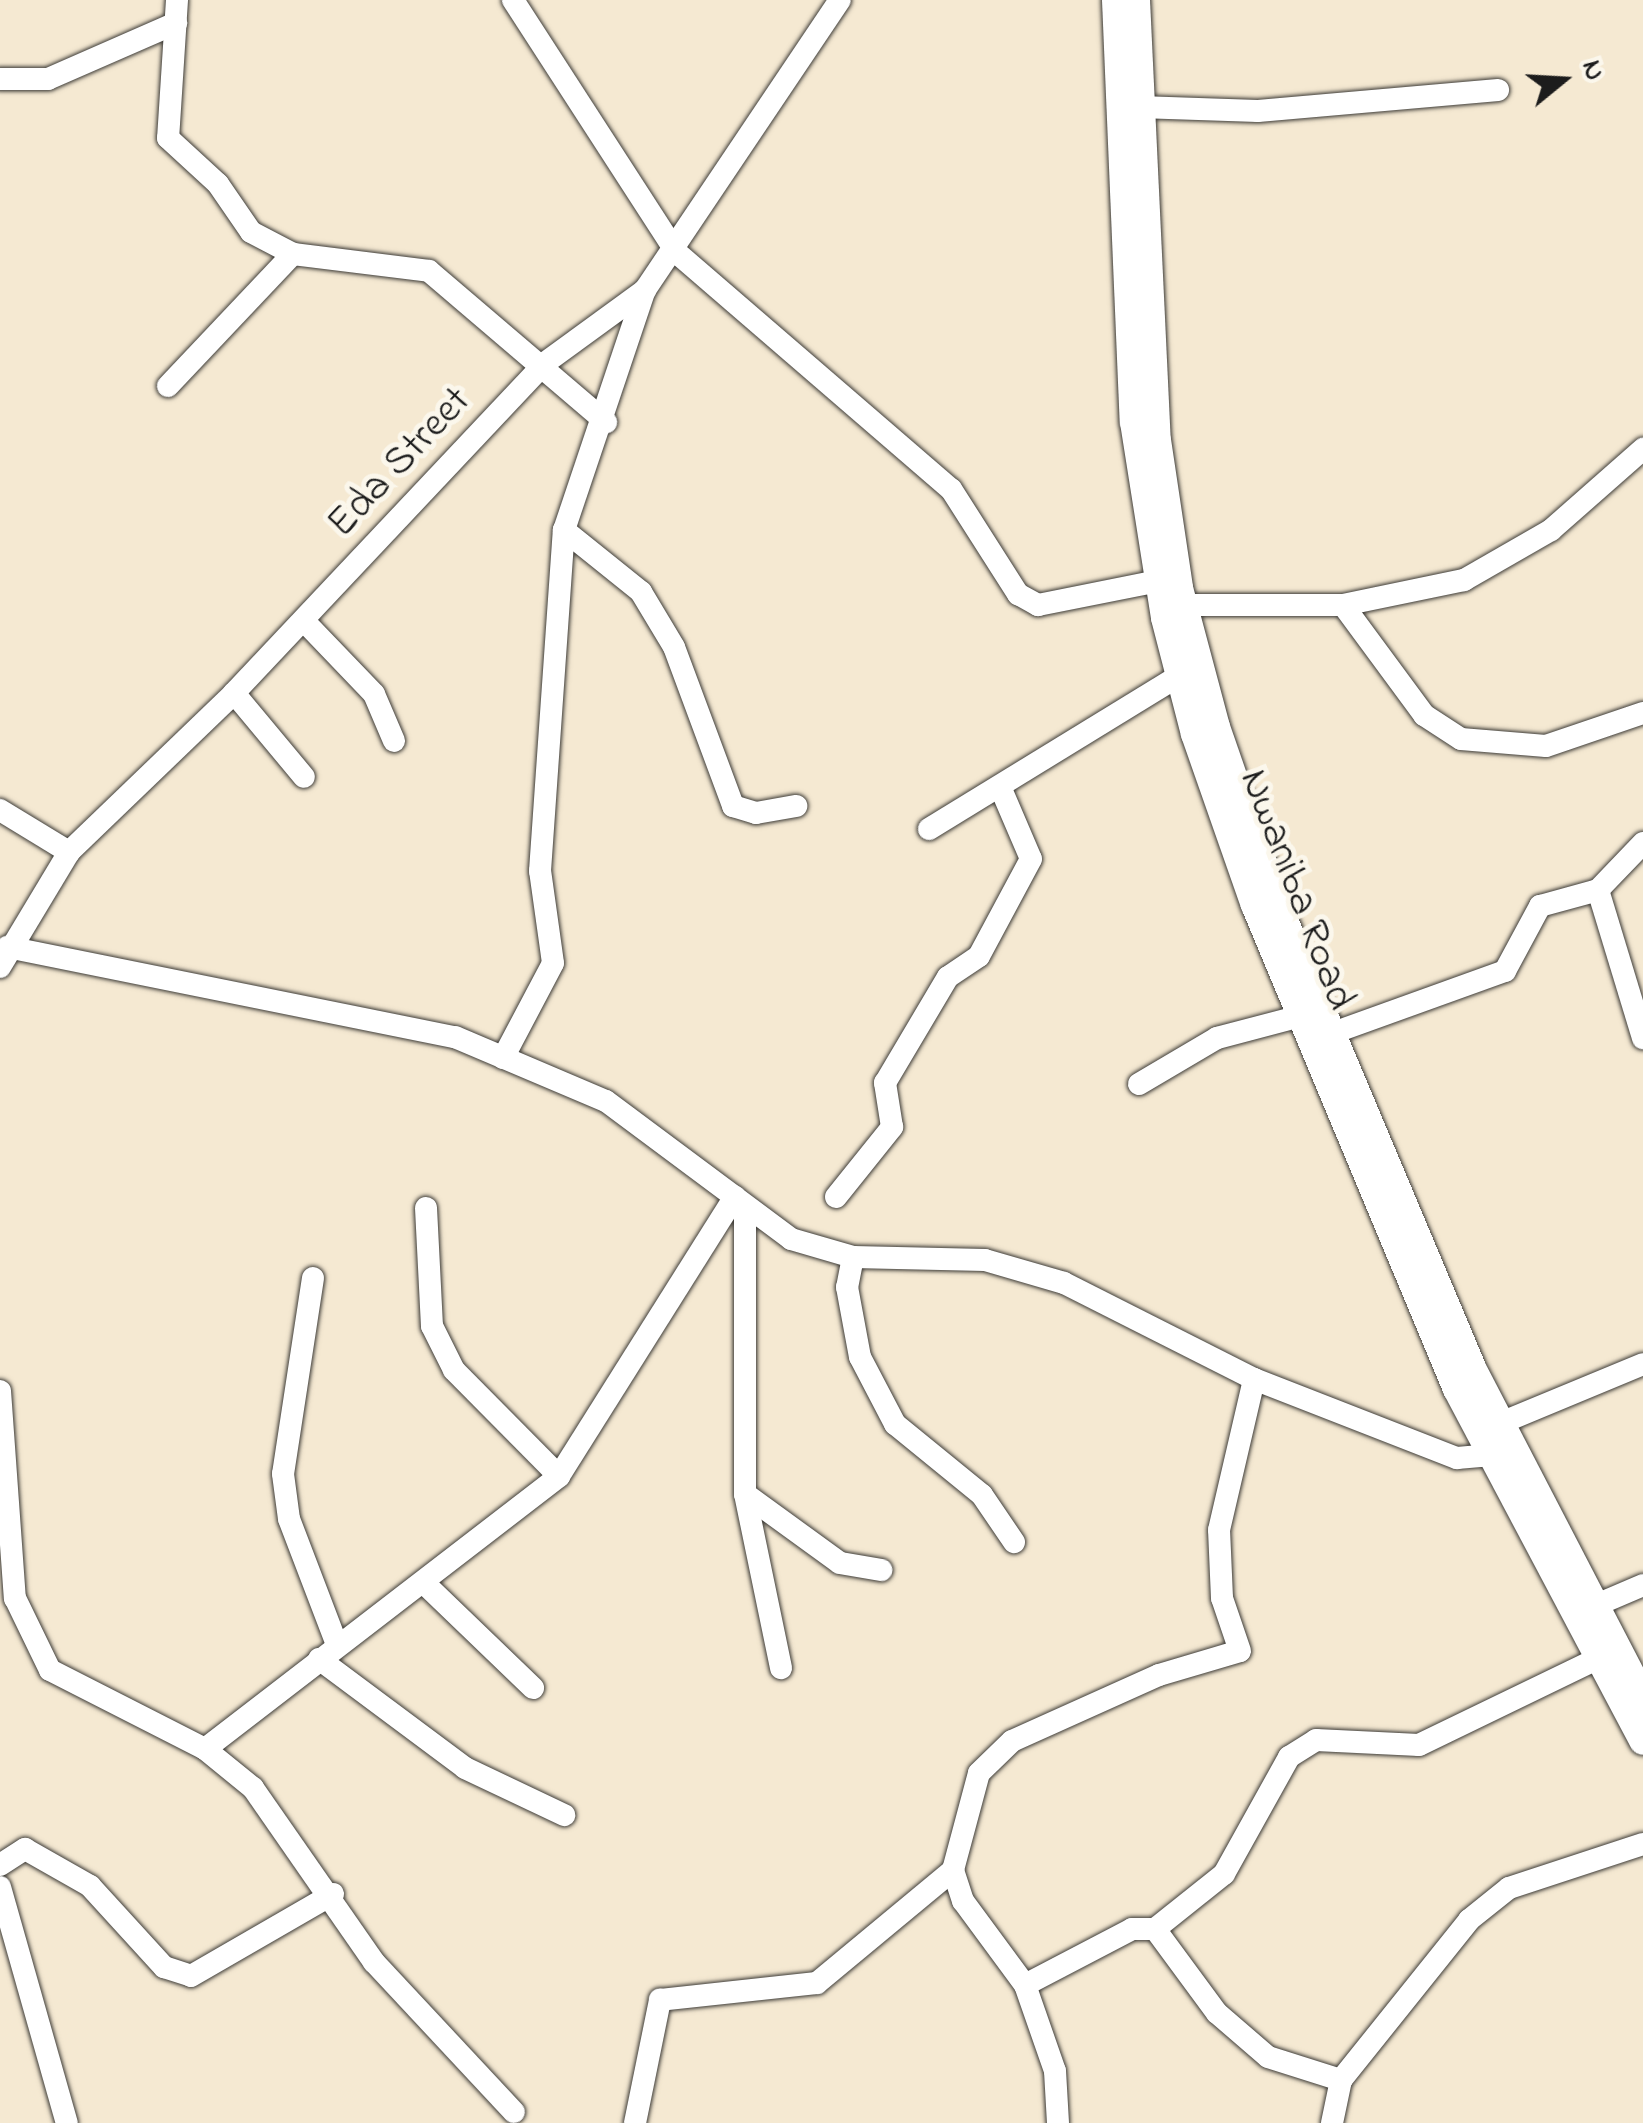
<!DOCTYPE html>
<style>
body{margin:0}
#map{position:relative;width:1643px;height:2123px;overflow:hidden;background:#f5e9d2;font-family:"Indie Flower",sans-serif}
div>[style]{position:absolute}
.roads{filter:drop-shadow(0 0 2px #3d3b37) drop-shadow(0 0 2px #3d3b37)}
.minor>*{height:22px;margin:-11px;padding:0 11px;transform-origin:11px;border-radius:11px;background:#fff}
.major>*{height:28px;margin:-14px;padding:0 14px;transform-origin:14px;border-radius:14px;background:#fff}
span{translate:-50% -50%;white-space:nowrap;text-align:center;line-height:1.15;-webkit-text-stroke:10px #fbf7ec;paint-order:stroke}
.street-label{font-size:42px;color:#1c1c1c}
.north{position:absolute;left:1513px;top:30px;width:100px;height:100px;-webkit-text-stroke:8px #fbf7ec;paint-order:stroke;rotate:72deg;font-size:28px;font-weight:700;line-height:40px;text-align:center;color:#1c1c1c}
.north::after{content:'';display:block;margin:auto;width:35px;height:45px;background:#1c1c1c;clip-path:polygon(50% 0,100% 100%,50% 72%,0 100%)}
</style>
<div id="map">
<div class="roads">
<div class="minor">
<i style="left:177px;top:0;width:138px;rotate:93.7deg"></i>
<i style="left:168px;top:138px;width:68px;rotate:42.6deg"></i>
<i style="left:218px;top:184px;width:58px;rotate:55.5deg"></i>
<i style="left:251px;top:232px;width:47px;rotate:27.6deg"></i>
<i style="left:293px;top:254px;width:137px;rotate:7.1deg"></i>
<i style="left:429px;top:271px;width:233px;rotate:40.5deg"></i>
<i style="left:513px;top:0;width:300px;rotate:57.1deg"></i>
<i style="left:676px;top:252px;width:363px;rotate:40.8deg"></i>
<i style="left:951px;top:489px;width:125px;rotate:57.5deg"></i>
<i style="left:1018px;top:594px;width:23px;rotate:29deg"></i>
<i style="left:1038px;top:605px;width:122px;rotate:-11.3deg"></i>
<i style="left:0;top:79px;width:48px"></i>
<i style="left:48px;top:79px;width:140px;rotate:-23.6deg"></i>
<i style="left:1139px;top:107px;width:119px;rotate:1.9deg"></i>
<i style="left:1258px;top:111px;width:241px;rotate:-5deg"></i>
<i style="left:168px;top:386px;width:182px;rotate:-46.6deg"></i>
<i style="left:564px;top:530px;width:99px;rotate:38.8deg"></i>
<i style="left:641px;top:592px;width:64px;rotate:59deg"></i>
<i style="left:674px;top:647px;width:170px;rotate:69.6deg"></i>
<i style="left:733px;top:806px;width:24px;rotate:17deg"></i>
<i style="left:756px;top:813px;width:41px;rotate:-9.9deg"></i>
<i style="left:1183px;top:605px;width:160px"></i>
<i style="left:1343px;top:605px;width:124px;rotate:-11.7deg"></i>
<i style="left:1464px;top:580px;width:100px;rotate:-29.9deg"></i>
<i style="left:1551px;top:530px;width:123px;rotate:-41.4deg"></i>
<i style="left:1343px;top:605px;width:137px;rotate:53.6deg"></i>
<i style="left:1424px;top:715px;width:44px;rotate:33deg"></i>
<i style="left:1461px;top:739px;width:85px;rotate:4.7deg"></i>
<i style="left:1546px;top:746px;width:102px;rotate:-18.8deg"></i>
<i style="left:304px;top:621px;width:101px;rotate:46.2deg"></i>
<i style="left:374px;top:694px;width:51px;rotate:66.9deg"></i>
<i style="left:234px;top:693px;width:109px;rotate:50.2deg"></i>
<i style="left:0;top:810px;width:81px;rotate:31.3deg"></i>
<i style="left:929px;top:829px;width:293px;rotate:-31.5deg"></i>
<i style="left:1598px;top:890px;width:155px;rotate:73.1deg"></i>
<i style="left:7px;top:947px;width:457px;rotate:11.4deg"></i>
<i style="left:455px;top:1037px;width:164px;rotate:23deg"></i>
<i style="left:606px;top:1101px;width:231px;rotate:36.7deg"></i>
<i style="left:791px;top:1239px;width:65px;rotate:16.2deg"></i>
<i style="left:853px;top:1257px;width:132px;rotate:1.3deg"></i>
<i style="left:985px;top:1260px;width:82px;rotate:16.2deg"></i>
<i style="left:1064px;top:1283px;width:213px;rotate:26.8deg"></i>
<i style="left:1254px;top:1379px;width:218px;rotate:21.3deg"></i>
<i style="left:1457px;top:1458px;width:32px;rotate:-5deg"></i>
<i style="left:0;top:967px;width:134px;rotate:-59deg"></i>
<i style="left:69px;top:852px;width:229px;rotate:-43.9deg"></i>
<i style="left:234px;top:693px;width:453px;rotate:-46.7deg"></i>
<i style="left:545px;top:363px;width:124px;rotate:-36.1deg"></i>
<i style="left:645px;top:290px;width:349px;rotate:-56.1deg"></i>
<i style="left:1330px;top:1034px;width:186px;rotate:-19.8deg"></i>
<i style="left:1505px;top:971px;width:74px;rotate:-61.7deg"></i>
<i style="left:1540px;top:906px;width:60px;rotate:-15.4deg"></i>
<i style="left:1598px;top:890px;width:65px;rotate:-46.2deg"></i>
<i style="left:503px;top:1058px;width:107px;rotate:-62.2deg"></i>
<i style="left:553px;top:963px;width:93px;rotate:-98deg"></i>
<i style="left:540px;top:871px;width:342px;rotate:-86deg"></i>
<i style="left:564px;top:530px;width:253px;rotate:-71.4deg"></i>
<i style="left:1139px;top:1084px;width:91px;rotate:-30.5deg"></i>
<i style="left:1217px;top:1038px;width:86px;rotate:-14.8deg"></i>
<i style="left:836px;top:1197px;width:90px;rotate:-51.3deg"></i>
<i style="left:892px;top:1127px;width:45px;rotate:-99deg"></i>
<i style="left:885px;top:1083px;width:123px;rotate:-59.3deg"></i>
<i style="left:948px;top:977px;width:37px;rotate:-34deg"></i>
<i style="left:979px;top:956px;width:110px;rotate:-61.8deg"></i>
<i style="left:1031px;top:859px;width:76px;rotate:-113.2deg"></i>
<i style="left:426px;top:1208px;width:118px;rotate:87.1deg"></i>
<i style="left:432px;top:1326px;width:49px;rotate:63.4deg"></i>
<i style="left:454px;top:1370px;width:149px;rotate:45.3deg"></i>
<i style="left:745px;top:1208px;width:286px;rotate:90deg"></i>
<i style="left:745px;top:1494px;width:178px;rotate:78.3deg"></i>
<i style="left:853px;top:1257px;width:31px;rotate:101deg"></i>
<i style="left:847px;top:1287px;width:71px;rotate:79.5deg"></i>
<i style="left:860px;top:1357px;width:76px;rotate:62.4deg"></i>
<i style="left:895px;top:1424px;width:112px;rotate:39.2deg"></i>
<i style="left:982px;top:1495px;width:57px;rotate:55.8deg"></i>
<i style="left:313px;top:1278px;width:198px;rotate:98.7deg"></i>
<i style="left:283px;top:1474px;width:45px;rotate:82.4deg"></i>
<i style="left:289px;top:1519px;width:135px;rotate:69.1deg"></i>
<i style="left:0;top:1391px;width:208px;rotate:85.9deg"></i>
<i style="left:15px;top:1598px;width:80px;rotate:64.1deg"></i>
<i style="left:50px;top:1670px;width:174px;rotate:27deg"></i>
<i style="left:205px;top:1749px;width:62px;rotate:39.1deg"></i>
<i style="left:253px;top:1788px;width:212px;rotate:55.2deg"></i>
<i style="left:374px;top:1962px;width:205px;rotate:47deg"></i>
<i style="left:1484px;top:1430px;width:172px;rotate:-22.5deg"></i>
<i style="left:745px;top:1494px;width:117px;rotate:36deg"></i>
<i style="left:840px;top:1563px;width:42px;rotate:9.7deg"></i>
<i style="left:425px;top:1584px;width:150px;rotate:43.9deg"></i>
<i style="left:1594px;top:1606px;width:53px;rotate:-23.2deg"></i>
<i style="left:319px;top:1659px;width:182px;rotate:36.7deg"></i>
<i style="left:465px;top:1768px;width:110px;rotate:25.4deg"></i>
<i style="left:205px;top:1749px;width:447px;rotate:-37.6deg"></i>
<i style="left:559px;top:1476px;width:330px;rotate:-57.8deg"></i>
<i style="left:0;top:1865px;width:30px;rotate:-33deg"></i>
<i style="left:25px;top:1849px;width:75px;rotate:29.6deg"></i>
<i style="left:90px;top:1886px;width:110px;rotate:47.6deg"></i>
<i style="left:164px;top:1967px;width:28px;rotate:18deg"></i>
<i style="left:191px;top:1976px;width:164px;rotate:-30deg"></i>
<i style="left:0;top:1887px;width:245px;rotate:74.2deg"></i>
<i style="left:1155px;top:1929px;width:88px;rotate:-38.6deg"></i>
<i style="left:1224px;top:1874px;width:134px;rotate:-60.9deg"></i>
<i style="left:1289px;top:1757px;width:32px;rotate:-32deg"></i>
<i style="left:1316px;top:1740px;width:103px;rotate:2.8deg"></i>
<i style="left:1419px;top:1745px;width:200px;rotate:-25.8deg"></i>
<i style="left:1025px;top:1985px;width:121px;rotate:-27.6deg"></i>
<i style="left:1132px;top:1929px;width:23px"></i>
<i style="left:1155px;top:1929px;width:104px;rotate:53.6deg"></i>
<i style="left:1217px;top:2013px;width:67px;rotate:40.8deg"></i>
<i style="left:1268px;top:2057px;width:77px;rotate:17.5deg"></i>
<i style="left:1341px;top:2080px;width:205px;rotate:-51.3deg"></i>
<i style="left:1469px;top:1920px;width:51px;rotate:-38.7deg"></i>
<i style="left:1509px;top:1888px;width:141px;rotate:-18.2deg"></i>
<i style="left:635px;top:2123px;width:126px;rotate:-78.5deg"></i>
<i style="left:660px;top:2000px;width:158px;rotate:-6.2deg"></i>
<i style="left:817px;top:1983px;width:177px;rotate:-39.7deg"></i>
<i style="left:1058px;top:2123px;width:52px;rotate:-93.3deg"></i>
<i style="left:1055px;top:2071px;width:91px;rotate:-109.2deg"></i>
<i style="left:1025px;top:1985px;width:104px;rotate:-126.4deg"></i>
<i style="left:963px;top:1901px;width:33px;rotate:-108deg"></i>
<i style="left:953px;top:1870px;width:100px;rotate:-75deg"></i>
<i style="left:979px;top:1773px;width:46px;rotate:-44.1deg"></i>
<i style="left:1012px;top:1741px;width:161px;rotate:-24.2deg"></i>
<i style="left:1159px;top:1675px;width:84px;rotate:-16.5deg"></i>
<i style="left:1240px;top:1651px;width:56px;rotate:-108.8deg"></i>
<i style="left:1222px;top:1598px;width:68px;rotate:-92.5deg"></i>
<i style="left:1219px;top:1530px;width:155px;rotate:-76.9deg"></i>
<i style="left:1332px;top:2123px;width:44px;rotate:-78.2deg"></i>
</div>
<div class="major">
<i style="left:1116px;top:0;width:422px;rotate:87.6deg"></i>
<i style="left:1134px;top:422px;width:198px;rotate:81deg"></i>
<i style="left:1165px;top:618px;width:120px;rotate:75.5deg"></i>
<i style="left:1195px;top:734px;width:181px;rotate:70.7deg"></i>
<i style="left:1255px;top:905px;width:524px;rotate:67.35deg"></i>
<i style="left:1457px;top:1389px;width:398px;rotate:62.1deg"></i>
<i style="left:1136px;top:0;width:441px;rotate:87.3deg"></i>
<i style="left:1157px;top:440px;width:150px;rotate:81.5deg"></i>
<i style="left:1179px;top:588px;width:144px;rotate:75.1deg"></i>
<i style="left:1216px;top:727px;width:189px;rotate:70.9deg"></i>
<i style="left:1278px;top:906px;width:499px;rotate:67.2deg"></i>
<i style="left:1471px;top:1366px;width:374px;rotate:62.6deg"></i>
</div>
</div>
<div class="street-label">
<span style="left:400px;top:463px;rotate:-47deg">Eda Street</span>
<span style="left:1296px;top:890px;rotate:69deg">Nwaniba Road</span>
</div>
<div class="north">N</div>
</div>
